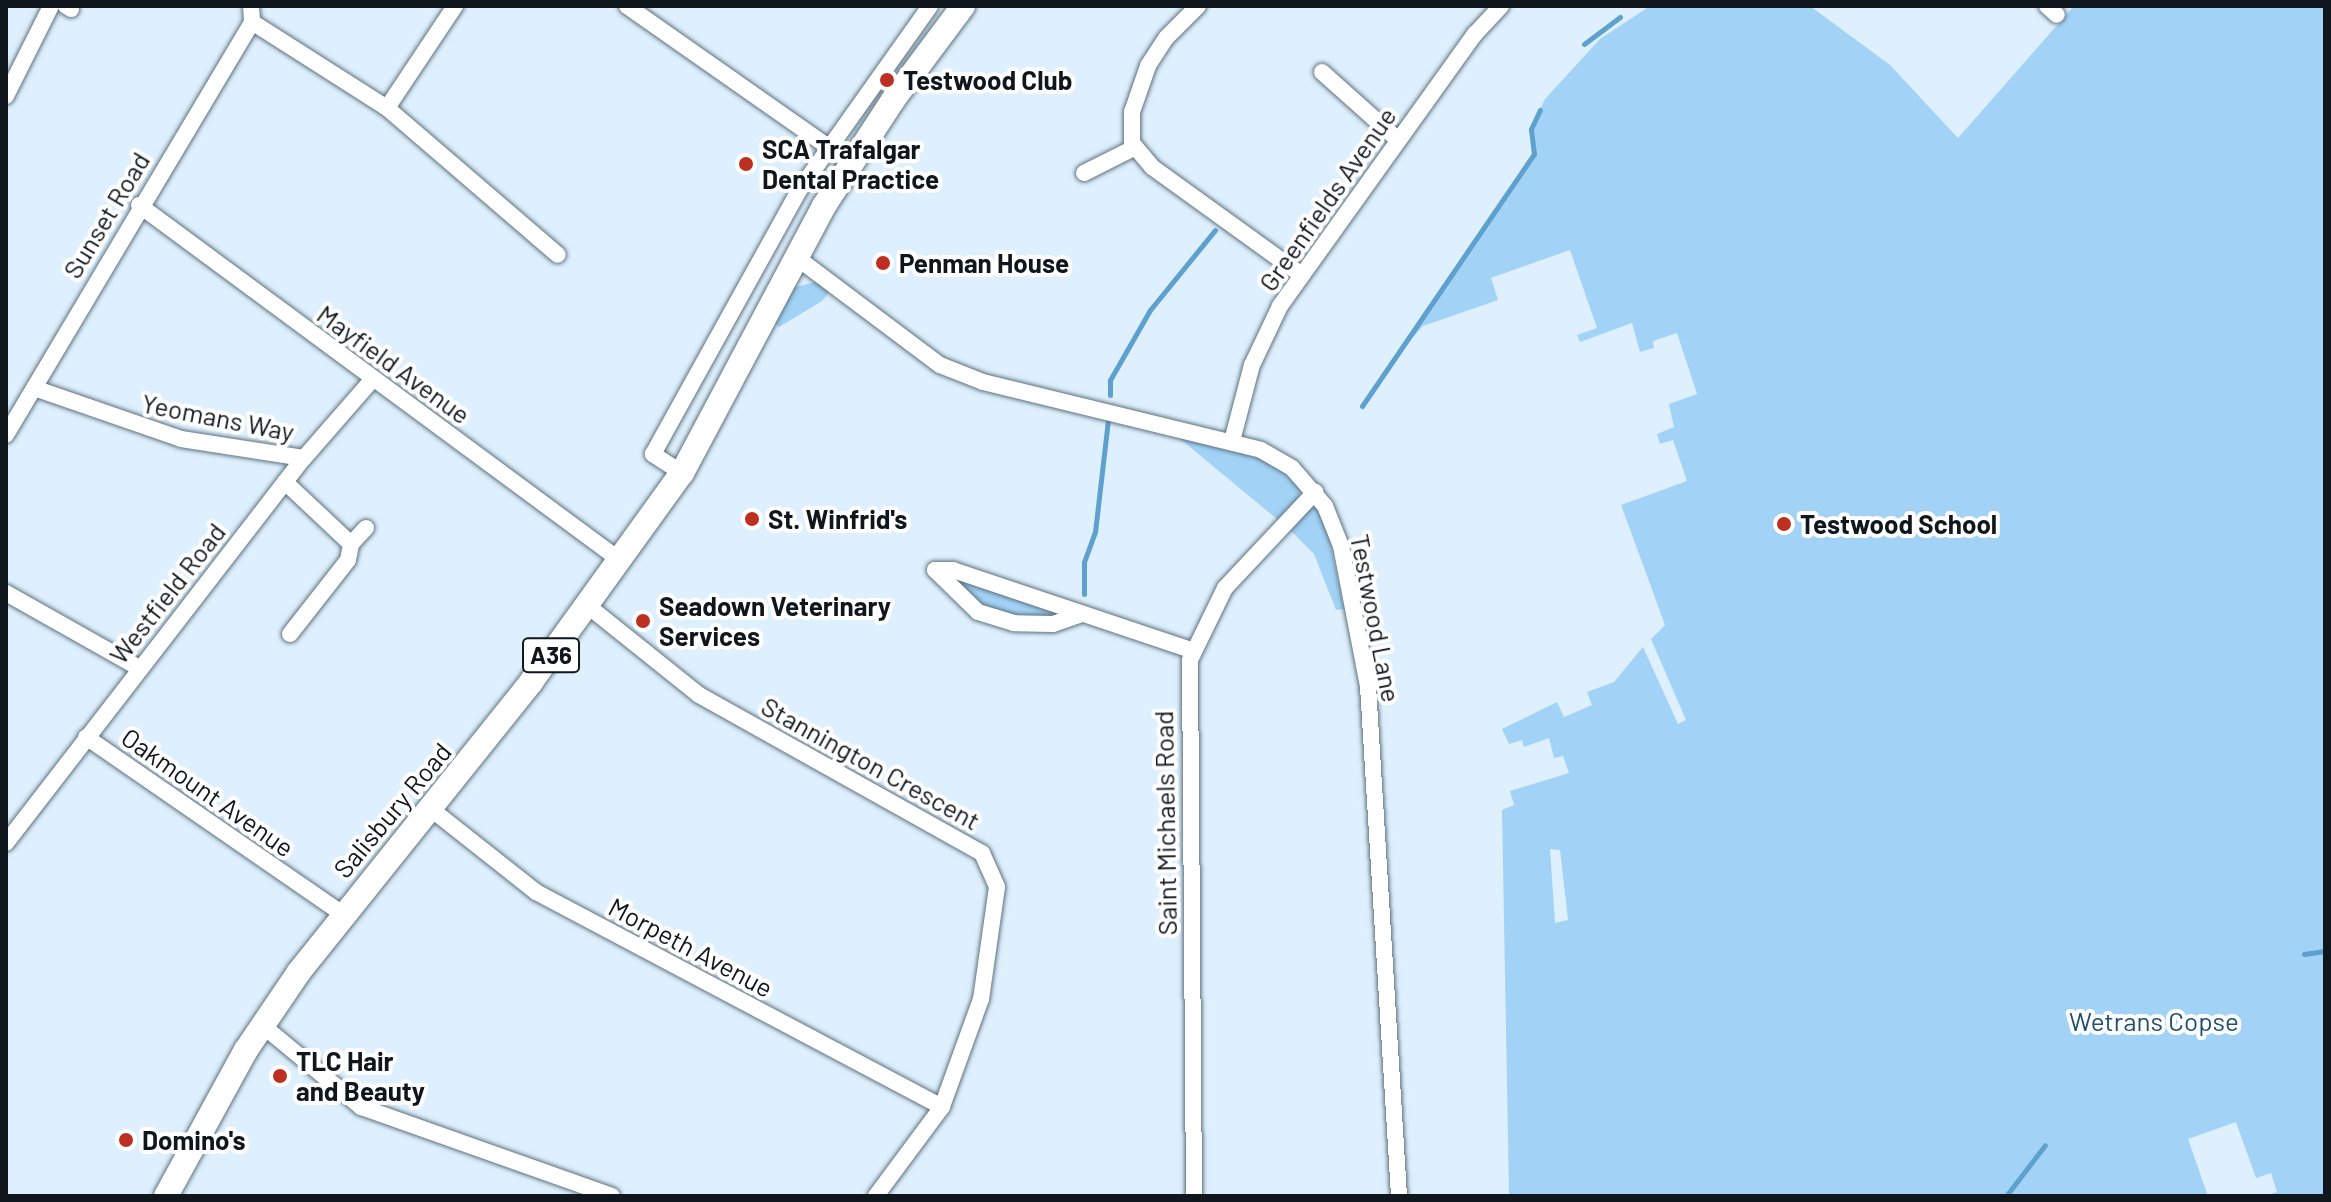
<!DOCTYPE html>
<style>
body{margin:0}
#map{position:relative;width:2331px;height:1202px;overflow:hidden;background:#def0fd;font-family:Barlow,sans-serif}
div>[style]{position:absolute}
.green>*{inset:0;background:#a2d3f7}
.stream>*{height:5px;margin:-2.5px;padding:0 2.5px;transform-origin:2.5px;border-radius:2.5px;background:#5ea0ce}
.roads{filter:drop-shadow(0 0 2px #5d717f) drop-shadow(0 0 2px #5d717f)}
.street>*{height:16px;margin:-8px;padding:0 8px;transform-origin:8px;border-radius:8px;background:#fff}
.primary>*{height:24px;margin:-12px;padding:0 12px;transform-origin:12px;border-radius:12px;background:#fff}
.dots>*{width:22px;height:22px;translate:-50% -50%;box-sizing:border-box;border:4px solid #fff;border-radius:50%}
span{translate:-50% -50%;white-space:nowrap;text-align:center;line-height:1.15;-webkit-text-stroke:8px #fff;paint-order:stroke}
.shield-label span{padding:2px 6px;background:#fff;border:2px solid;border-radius:6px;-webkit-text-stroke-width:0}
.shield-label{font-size:24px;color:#0f161c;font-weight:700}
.poi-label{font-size:26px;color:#0f161c;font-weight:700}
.left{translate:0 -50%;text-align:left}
.street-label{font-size:26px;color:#0f161c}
.park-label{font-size:26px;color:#1d4f6f}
.frame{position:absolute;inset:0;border:8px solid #0f161c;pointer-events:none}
</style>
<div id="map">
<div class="green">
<i style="clip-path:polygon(evenodd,1650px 6px,1810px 6px,1890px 65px,1958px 138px,2074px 6px,2325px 6px,2325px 1196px,2265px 1196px,2277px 1192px,2271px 1173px,2256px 1178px,2236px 1122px,2188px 1139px,2208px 1196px,1509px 1196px,1502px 810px,1514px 805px,1510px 791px,1569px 773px,1563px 756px,1554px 758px,1549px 738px,1524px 747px,1522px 740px,1509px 744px,1502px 729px,1557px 702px,1564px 717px,1592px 705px,1587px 692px,1614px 682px,1643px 647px,1678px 724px,1686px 720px,1651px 639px,1665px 625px,1621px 505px,1687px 481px,1673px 440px,1660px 444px,1657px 434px,1674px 427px,1669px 404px,1697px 394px,1677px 333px,1653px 341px,1654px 348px,1640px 352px,1632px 323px,1580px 342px,1577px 335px,1597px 328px,1570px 250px,1491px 278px,1498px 300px,1423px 326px,1394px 359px,1534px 154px,1531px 129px,1545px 99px,1600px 39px,1650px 6px,1550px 849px,1560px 850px,1568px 920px,1555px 923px,1550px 849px)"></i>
<i style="clip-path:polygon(815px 282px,831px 290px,822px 301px,779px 327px,774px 323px,792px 288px)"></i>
<i style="clip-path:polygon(1179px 438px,1269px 461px,1300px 488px,1299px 499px,1278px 520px)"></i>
<i style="clip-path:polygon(1311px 507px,1317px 508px,1327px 528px,1344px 609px,1336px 610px,1314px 554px,1289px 529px)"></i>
<i style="clip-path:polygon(954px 577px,1056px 611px,1057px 618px,1028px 620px,984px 611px)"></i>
</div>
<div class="stream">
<i style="left:1584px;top:44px;width:45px;rotate:-36.9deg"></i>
<i style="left:1110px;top:395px;width:15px;rotate:-90deg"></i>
<i style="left:1110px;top:380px;width:81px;rotate:-60.3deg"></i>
<i style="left:1150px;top:310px;width:103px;rotate:-50.9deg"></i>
<i style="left:1362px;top:406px;width:305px;rotate:-55.7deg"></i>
<i style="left:1534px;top:154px;width:25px;rotate:-97deg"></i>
<i style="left:1531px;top:129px;width:21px;rotate:-65deg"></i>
<i style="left:1084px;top:594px;width:32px;rotate:-90deg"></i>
<i style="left:1084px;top:562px;width:32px;rotate:-70deg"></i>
<i style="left:1095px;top:532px;width:113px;rotate:-83.4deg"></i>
<i style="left:2304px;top:954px;width:21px;rotate:-8deg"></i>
<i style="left:2006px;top:1196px;width:64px;rotate:-52.6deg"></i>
</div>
<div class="roads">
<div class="street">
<i style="left:66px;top:6px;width:6px;rotate:31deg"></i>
<i style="left:251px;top:6px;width:16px;rotate:86deg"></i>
<i style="left:627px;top:6px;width:274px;rotate:35deg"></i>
<i style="left:1198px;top:6px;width:45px;rotate:135deg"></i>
<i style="left:1166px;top:38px;width:33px;rotate:123deg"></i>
<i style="left:1148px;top:66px;width:49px;rotate:109.2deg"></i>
<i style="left:1132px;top:112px;width:31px;rotate:90deg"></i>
<i style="left:1132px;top:143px;width:31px;rotate:50deg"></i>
<i style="left:1152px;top:167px;width:185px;rotate:35.8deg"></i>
<i style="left:2047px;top:6px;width:13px;rotate:42deg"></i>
<i style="left:1322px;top:72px;width:102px;rotate:41.8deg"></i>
<i style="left:6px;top:96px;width:101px;rotate:-63.4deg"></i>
<i style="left:387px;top:108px;width:123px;rotate:-56.3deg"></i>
<i style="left:1084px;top:173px;width:56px;rotate:-26.6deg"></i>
<i style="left:139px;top:205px;width:599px;rotate:36.45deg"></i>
<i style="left:796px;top:257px;width:180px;rotate:36.9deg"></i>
<i style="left:940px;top:365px;width:46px;rotate:21.6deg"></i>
<i style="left:983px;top:382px;width:286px;rotate:13.7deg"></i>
<i style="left:1261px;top:450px;width:36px;rotate:30deg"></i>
<i style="left:1292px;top:468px;width:50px;rotate:49deg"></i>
<i style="left:1325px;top:506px;width:43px;rotate:68.2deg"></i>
<i style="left:1341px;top:546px;width:143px;rotate:79.1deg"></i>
<i style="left:1368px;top:686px;width:511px;rotate:86.52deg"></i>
<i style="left:34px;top:388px;width:156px;rotate:19.1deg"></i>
<i style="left:181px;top:439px;width:124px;rotate:8.8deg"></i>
<i style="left:6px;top:435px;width:481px;rotate:-59.2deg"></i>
<i style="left:252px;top:22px;width:160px;rotate:32.5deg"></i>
<i style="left:387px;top:108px;width:225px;rotate:40.7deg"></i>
<i style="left:1232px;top:441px;width:79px;rotate:-75.3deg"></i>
<i style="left:1252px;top:365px;width:65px;rotate:-64.6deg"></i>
<i style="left:1280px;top:306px;width:335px;rotate:-54.4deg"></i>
<i style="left:1475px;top:34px;width:38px;rotate:-47deg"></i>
<i style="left:682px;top:473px;width:35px;rotate:-147deg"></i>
<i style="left:653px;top:454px;width:303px;rotate:-61deg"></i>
<i style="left:800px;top:189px;width:224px;rotate:-54.6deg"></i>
<i style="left:285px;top:482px;width:91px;rotate:43.2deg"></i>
<i style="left:351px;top:544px;width:22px;rotate:-47deg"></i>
<i style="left:6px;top:593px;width:153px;rotate:29.4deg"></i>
<i style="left:588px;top:606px;width:142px;rotate:38.7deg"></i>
<i style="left:699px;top:695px;width:324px;rotate:29.2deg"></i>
<i style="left:982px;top:853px;width:37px;rotate:66deg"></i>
<i style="left:997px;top:887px;width:113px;rotate:98.1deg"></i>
<i style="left:981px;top:999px;width:115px;rotate:109.9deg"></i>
<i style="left:942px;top:1107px;width:111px;rotate:126.6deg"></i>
<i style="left:1082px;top:614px;width:31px;rotate:161deg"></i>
<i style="left:1053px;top:624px;width:39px;rotate:-179deg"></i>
<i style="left:1014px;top:623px;width:38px;rotate:-163deg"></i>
<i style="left:978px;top:612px;width:60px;rotate:-135.7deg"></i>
<i style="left:935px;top:570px;width:18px"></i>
<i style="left:953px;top:570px;width:253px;rotate:18.6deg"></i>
<i style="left:290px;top:634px;width:94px;rotate:-51.9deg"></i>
<i style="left:348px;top:560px;width:16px;rotate:-79deg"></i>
<i style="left:86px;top:737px;width:312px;rotate:34.6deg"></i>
<i style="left:431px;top:809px;width:134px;rotate:38.3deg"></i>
<i style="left:536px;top:892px;width:459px;rotate:27.9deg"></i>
<i style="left:6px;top:843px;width:487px;rotate:-52.3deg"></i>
<i style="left:304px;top:458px;width:105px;rotate:-48.9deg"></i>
<i style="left:262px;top:1025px;width:129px;rotate:39.6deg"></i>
<i style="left:361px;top:1107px;width:266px;rotate:19.5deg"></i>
<i style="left:1194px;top:1196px;width:536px;rotate:-90.43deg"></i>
<i style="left:1190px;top:660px;width:80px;rotate:-64.1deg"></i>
<i style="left:1225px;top:588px;width:132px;rotate:-46.8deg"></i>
</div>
<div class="primary">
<i style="left:166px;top:1196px;width:166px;rotate:-61.3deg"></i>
<i style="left:246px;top:1050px;width:94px;rotate:-55.8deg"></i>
<i style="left:299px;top:972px;width:371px;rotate:-51.3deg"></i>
<i style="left:531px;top:682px;width:258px;rotate:-54.2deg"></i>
<i style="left:682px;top:473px;width:302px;rotate:-62deg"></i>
<i style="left:824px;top:206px;width:126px;rotate:-56.9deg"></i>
<i style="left:893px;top:100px;width:117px;rotate:-53.3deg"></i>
</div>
</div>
<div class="dots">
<i style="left:887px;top:80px;background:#bd3021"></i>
<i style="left:746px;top:164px;background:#bd3021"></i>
<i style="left:883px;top:263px;background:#bd3021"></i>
<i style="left:752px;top:519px;background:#bd3021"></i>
<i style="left:1784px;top:524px;background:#bd3021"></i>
<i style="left:643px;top:621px;background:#bd3021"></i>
<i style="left:280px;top:1076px;background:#bd3021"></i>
<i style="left:126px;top:1140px;background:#bd3021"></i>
</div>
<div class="shield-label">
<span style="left:551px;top:655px">A36</span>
</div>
<div class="poi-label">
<span class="left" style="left:903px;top:80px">Testwood Club</span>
<span class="left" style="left:762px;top:164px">SCA Trafalgar<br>Dental Practice</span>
<span class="left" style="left:899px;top:263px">Penman House</span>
<span class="left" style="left:768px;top:519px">St. Winfrid's</span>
<span class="left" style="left:1800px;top:524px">Testwood School</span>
<span class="left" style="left:659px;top:621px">Seadown Veterinary<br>Services</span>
<span class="left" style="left:296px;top:1076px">TLC Hair<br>and Beauty</span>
<span class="left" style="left:142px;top:1140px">Domino's</span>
</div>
<div class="street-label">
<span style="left:1327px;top:199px;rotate:-55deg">Greenfields Avenue</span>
<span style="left:106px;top:215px;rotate:-59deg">Sunset Road</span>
<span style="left:394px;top:364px;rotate:36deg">Mayfield Avenue</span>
<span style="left:218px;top:417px;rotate:11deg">Yeomans Way</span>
<span style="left:167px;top:593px;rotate:-52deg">Westfield Road</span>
<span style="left:1376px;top:618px;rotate:79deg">Testwood Lane</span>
<span style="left:871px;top:763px;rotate:29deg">Stannington Crescent</span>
<span style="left:208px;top:792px;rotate:35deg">Oakmount Avenue</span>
<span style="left:392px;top:810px;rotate:-50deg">Salisbury Road</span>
<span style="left:1165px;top:823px;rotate:-91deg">Saint Michaels Road</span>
<span style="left:691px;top:947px;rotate:28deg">Morpeth Avenue</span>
</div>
<div class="park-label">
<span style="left:2154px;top:1021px">Wetrans Copse</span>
</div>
<div class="frame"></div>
</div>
